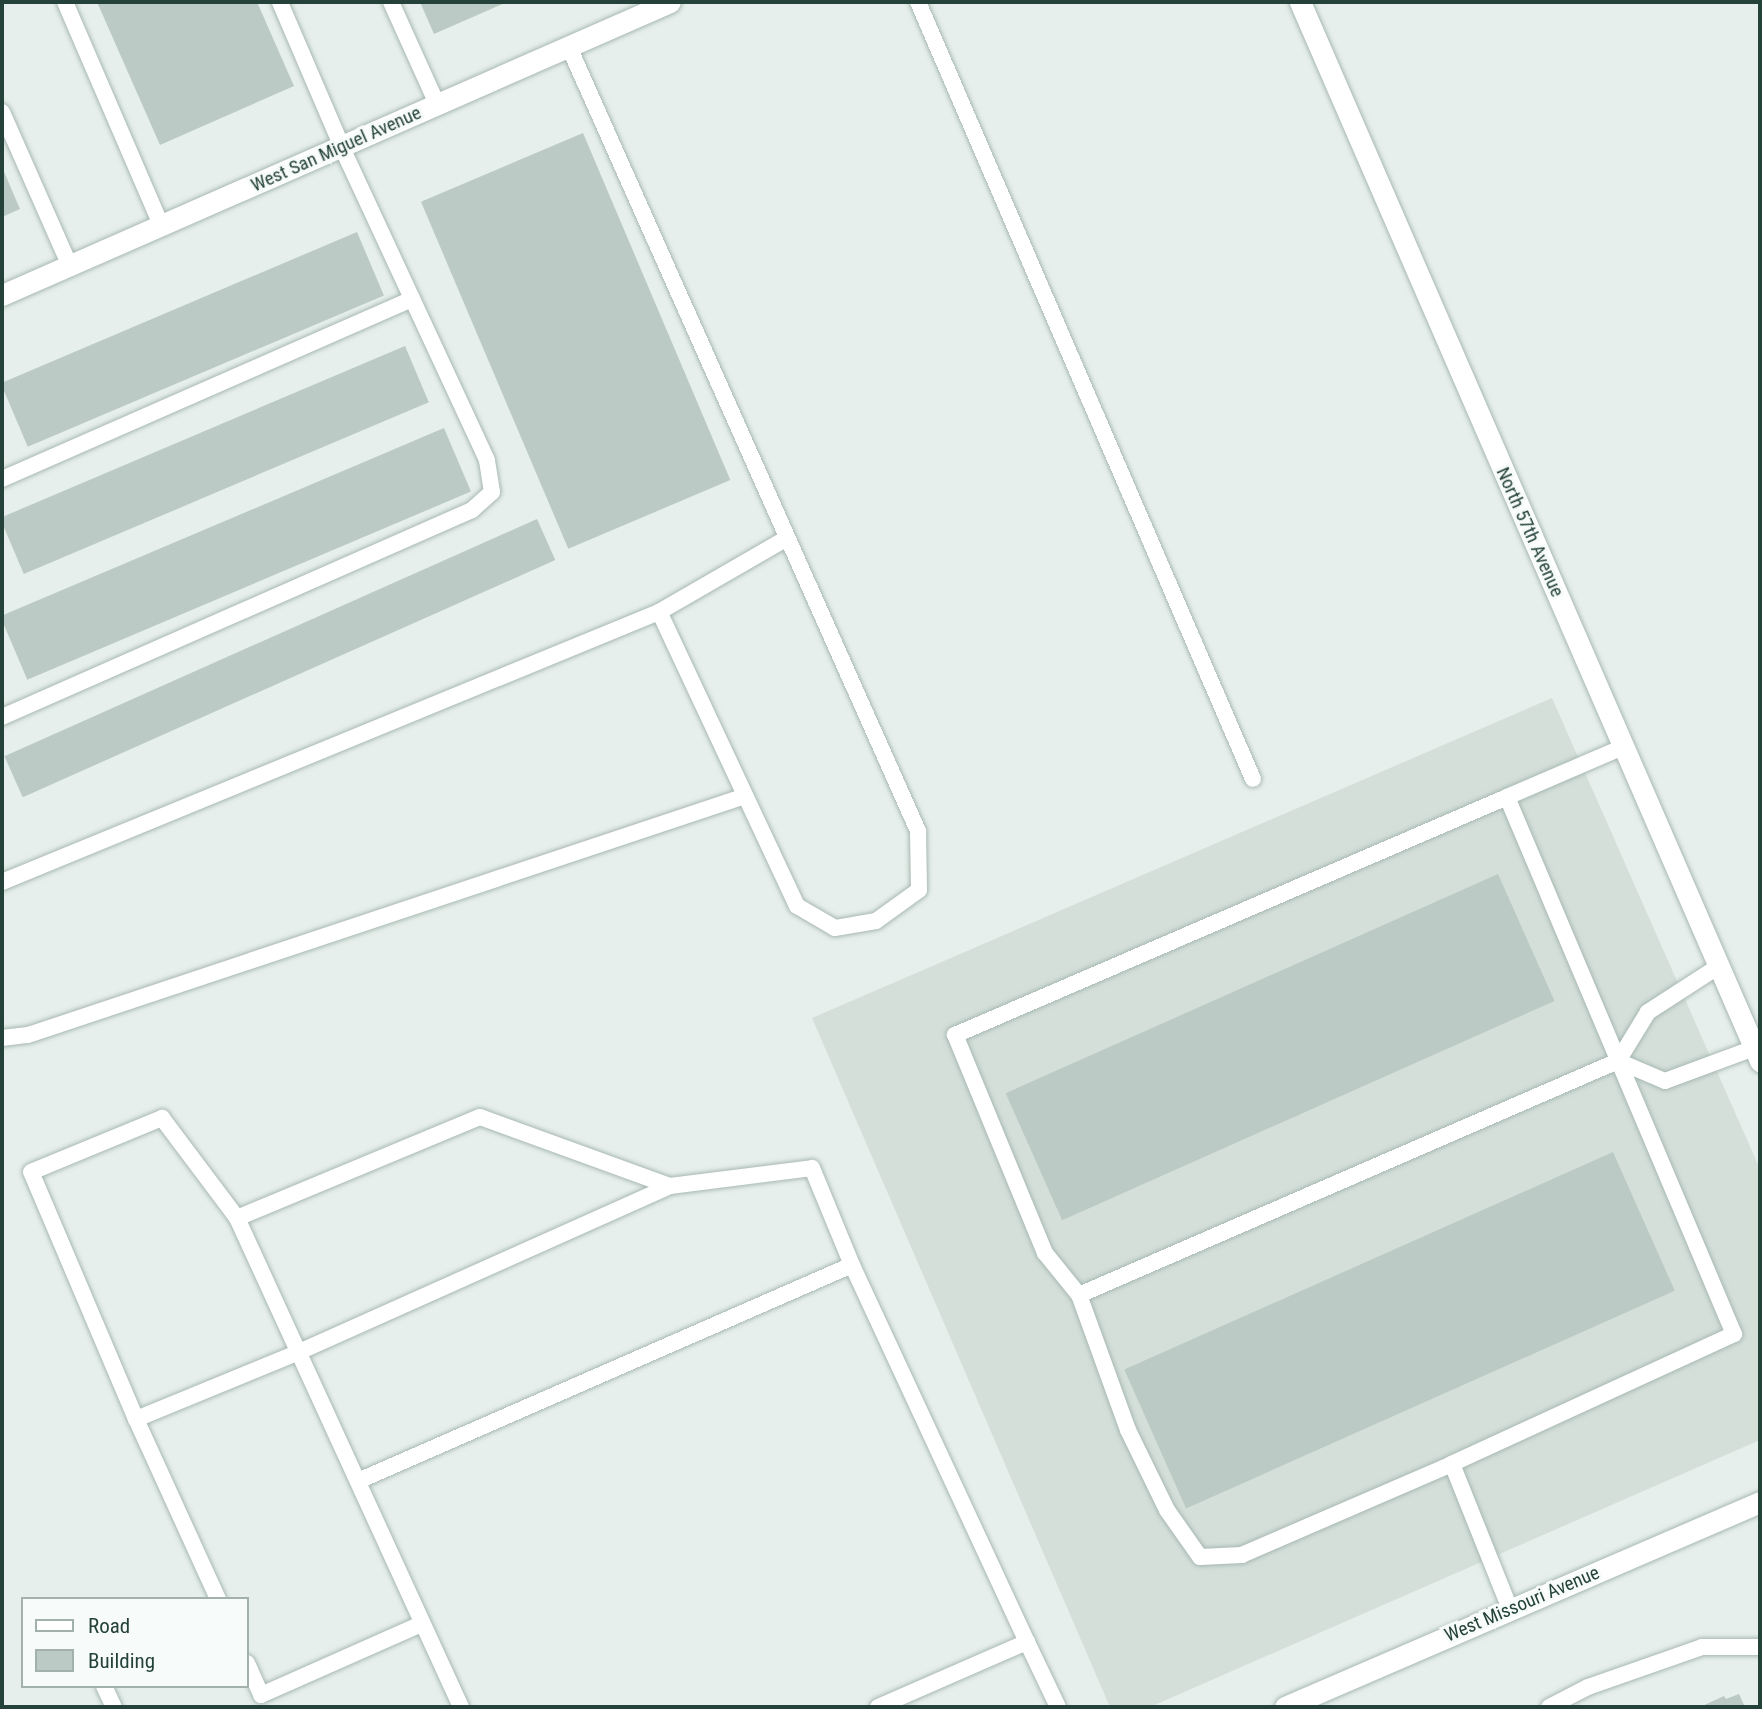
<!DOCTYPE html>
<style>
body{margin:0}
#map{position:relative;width:1762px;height:1709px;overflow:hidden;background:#e6efeb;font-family:"Roboto Condensed",sans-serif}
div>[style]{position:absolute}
.built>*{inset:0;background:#d4dfda}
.building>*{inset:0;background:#bbcac4;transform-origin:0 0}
.roads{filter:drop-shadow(0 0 2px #a8b8b2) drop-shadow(0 0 2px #a8b8b2)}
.lane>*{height:16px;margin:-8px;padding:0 8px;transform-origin:8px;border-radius:8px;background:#fff}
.street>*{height:21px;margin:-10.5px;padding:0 10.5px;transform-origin:10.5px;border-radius:10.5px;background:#fff}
.secondary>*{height:21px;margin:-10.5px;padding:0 10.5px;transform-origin:10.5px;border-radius:10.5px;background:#fff}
span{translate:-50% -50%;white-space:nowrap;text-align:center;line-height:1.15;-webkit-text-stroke:6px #f7fbf9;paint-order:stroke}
.street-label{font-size:19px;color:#24423a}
.frame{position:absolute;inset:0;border:4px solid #24423a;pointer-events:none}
.legend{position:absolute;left:21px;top:1597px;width:228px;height:91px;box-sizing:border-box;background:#f7fbf9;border:2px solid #a3b1ad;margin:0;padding:9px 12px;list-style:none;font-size:21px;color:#24423a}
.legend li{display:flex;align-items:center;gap:14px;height:35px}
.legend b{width:35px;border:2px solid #a3b1ad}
</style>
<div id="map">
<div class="built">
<i style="clip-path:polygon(1552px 698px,1760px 1169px,1760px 1440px,1150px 1707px,1110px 1707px,812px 1018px)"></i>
</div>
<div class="building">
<i style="clip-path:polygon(97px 2px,257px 2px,294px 86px,160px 145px)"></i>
<i style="clip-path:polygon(420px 2px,507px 2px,434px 34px)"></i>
<i style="left:583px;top:133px;width:377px;height:176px;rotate:67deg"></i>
<i style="clip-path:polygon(2px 167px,20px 209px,2px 217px)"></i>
<i style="left:357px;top:232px;width:69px;height:387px;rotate:67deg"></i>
<i style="left:405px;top:346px;width:61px;height:440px;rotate:67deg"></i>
<i style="left:444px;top:428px;width:69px;height:482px;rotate:67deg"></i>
<i style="left:537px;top:519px;width:45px;height:583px;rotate:66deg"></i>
<i style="left:1498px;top:874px;width:139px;height:539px;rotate:66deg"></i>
<i style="left:1613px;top:1152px;width:152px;height:535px;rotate:66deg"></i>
<i style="clip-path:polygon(1739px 1694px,1745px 1707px,1700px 1707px,1724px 1696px,1726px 1699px)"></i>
</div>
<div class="roads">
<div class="lane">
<i style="left:65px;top:2px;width:243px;rotate:66.7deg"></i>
<i style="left:391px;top:2px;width:112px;rotate:65.7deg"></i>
<i style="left:918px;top:2px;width:846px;rotate:66.68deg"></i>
<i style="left:569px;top:47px;width:858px;rotate:66deg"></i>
<i style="left:918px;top:831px;width:59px;rotate:89deg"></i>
<i style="left:919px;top:890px;width:53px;rotate:144.2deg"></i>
<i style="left:876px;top:921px;width:42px;rotate:170.3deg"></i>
<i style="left:835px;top:928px;width:44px;rotate:-149.9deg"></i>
<i style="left:797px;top:906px;width:325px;rotate:-115.1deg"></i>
<i style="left:659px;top:612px;width:148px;rotate:-30deg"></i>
<i style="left:2px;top:112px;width:168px;rotate:66.2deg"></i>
<i style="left:2px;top:479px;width:448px;rotate:-23.7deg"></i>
<i style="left:2px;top:717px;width:514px;rotate:-23.77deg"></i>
<i style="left:472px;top:510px;width:27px;rotate:-42deg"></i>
<i style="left:492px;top:492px;width:32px;rotate:-99deg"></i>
<i style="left:487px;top:460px;width:345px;rotate:-114.9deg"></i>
<i style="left:342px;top:147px;width:158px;rotate:-113.2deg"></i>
<i style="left:1507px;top:797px;width:126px;rotate:-23.3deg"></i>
<i style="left:2px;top:882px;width:710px;rotate:-22.34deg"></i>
<i style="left:1719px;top:966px;width:85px;rotate:147.1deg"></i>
<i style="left:1648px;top:1012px;width:57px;rotate:121.5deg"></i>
<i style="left:1618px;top:1061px;width:51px;rotate:23.1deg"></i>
<i style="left:1665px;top:1081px;width:95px;rotate:-20.3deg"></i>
<i style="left:2px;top:1038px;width:26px;rotate:-7deg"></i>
<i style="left:28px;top:1035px;width:756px;rotate:-18.43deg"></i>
<i style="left:1079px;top:1295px;width:588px;rotate:-23.47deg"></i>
<i style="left:136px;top:1419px;width:268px;rotate:-113deg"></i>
<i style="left:31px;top:1172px;width:142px;rotate:-22.4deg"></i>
<i style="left:162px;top:1118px;width:125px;rotate:53.1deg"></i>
<i style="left:1452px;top:1464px;width:229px;rotate:156.6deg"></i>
<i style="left:1242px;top:1555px;width:42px;rotate:177.3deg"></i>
<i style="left:1200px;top:1557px;width:57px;rotate:-125.1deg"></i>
<i style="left:1167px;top:1510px;width:89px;rotate:-116deg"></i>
<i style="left:1128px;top:1430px;width:144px;rotate:-109.9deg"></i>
<i style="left:1079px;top:1295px;width:54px;rotate:-129deg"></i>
<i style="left:1045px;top:1253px;width:236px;rotate:-112.4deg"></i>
<i style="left:955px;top:1035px;width:601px;rotate:-23.32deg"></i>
<i style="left:1507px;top:797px;width:583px;rotate:67.09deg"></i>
<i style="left:1734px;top:1334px;width:311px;rotate:155.3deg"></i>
<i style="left:1452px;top:1464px;width:156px;rotate:68.2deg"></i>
<i style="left:358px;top:1481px;width:539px;rotate:-23.62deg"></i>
<i style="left:218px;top:1599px;width:198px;rotate:-114.5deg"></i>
<i style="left:136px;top:1419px;width:176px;rotate:-22.3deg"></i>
<i style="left:299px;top:1352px;width:406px;rotate:-24.1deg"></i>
<i style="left:247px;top:1663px;width:35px;rotate:66deg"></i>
<i style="left:261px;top:1695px;width:175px;rotate:-23.9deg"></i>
<i style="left:104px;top:1686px;width:23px;rotate:65deg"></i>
<i style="left:461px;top:1707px;width:538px;rotate:-114.61deg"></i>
<i style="left:237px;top:1218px;width:263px;rotate:-22.6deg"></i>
<i style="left:480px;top:1117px;width:202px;rotate:20deg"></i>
<i style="left:670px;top:1186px;width:143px;rotate:-7.2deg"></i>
<i style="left:812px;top:1168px;width:105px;rotate:67.6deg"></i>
<i style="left:852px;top:1265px;width:416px;rotate:65.1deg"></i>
<i style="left:878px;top:1707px;width:163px;rotate:-23.6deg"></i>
<i style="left:1027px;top:1642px;width:72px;rotate:64.5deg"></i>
<i style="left:1549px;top:1707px;width:44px;rotate:-27.1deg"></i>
<i style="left:1588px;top:1687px;width:121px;rotate:-19.3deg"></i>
<i style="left:1702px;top:1647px;width:58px"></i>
</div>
<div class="street">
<i style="left:2px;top:295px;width:729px;rotate:-23.68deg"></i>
</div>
<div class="secondary">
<i style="left:1300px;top:2px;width:1155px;rotate:66.52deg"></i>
<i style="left:1285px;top:1707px;width:517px;rotate:-23.34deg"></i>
</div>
</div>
<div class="street-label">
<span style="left:336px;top:149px;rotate:-24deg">West San Miguel Avenue</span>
<span style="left:1530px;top:532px;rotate:66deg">North 57th Avenue</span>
<span style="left:1522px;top:1604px;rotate:-23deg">West Missouri Avenue</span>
</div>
<div class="frame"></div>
<ul class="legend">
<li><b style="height:9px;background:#fff"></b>Road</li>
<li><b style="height:19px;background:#bbcac4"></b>Building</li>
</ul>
</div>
